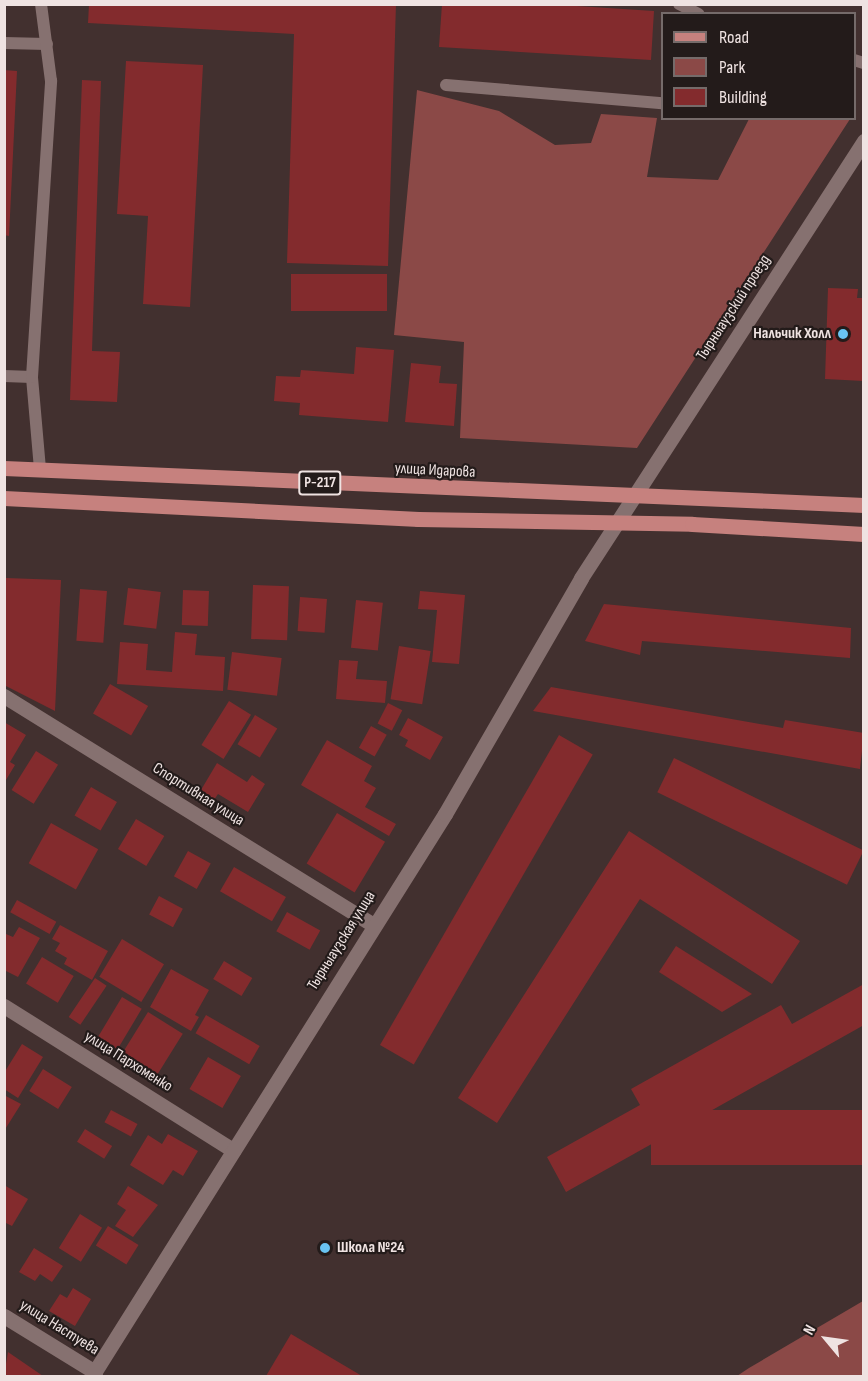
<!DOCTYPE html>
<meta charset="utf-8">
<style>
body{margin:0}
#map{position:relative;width:868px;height:1381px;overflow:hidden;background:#42302f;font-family:"Sofia Sans Condensed",sans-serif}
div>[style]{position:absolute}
.green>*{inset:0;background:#8b4947}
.building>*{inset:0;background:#832b2d;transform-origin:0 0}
.lane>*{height:12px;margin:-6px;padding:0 6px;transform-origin:6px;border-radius:6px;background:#867170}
.street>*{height:15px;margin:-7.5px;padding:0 7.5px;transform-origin:7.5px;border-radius:7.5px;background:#867170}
.secondary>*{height:15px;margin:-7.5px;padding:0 7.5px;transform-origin:7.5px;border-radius:7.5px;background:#867170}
.primary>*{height:15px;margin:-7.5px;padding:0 7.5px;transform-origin:7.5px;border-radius:7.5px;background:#c6817e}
.dots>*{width:16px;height:16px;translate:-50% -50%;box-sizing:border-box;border:3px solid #231b1a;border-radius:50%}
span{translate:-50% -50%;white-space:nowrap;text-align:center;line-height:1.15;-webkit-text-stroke:4.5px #231b1a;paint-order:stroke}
.shield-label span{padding:2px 4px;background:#231b1a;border:2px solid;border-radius:4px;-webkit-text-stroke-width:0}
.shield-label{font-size:15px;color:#efe3e2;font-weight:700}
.street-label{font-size:16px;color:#efe3e2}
.poi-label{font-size:16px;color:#efe3e2;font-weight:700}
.right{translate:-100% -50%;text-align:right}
.left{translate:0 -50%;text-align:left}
.frame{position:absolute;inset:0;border:6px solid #efe3e2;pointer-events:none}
.legend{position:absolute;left:661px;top:12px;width:195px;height:108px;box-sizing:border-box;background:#231b1a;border:2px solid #756b6a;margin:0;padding:8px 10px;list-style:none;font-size:18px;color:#efe3e2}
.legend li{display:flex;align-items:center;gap:12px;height:30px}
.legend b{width:30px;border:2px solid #756b6a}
.north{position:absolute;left:796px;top:1309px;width:60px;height:60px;-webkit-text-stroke:4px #231b1a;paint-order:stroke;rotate:299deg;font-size:16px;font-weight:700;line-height:24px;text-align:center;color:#efe3e2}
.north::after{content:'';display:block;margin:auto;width:21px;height:27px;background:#efe3e2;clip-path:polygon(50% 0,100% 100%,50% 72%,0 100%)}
</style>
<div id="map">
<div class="green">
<i style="clip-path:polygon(417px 90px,499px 111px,555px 145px,591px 143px,601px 114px,657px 118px,647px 177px,718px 180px,749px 119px,850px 119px,637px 448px,460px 438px,464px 342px,394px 335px)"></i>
<i style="clip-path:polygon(863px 1301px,863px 1376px,737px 1376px,749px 1368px)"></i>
</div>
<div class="building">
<i style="clip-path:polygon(89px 4px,396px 4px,388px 266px,287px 263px,294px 34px,88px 23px)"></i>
<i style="clip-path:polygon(442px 4px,546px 4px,654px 11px,651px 60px,439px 47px)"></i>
<i style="clip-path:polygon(126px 61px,203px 65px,190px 307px,143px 304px,148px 216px,117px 214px)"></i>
<i style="clip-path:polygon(4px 70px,17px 71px,9px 236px,4px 235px)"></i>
<i style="clip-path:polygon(82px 80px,101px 81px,92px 351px,120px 352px,117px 402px,70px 400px)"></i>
<i style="left:291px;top:274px;width:96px;height:37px"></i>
<i style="clip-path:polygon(828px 288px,858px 289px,857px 298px,864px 298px,864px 381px,825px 379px)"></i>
<i style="clip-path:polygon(356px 347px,394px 350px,388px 422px,299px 415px,300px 403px,274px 401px,276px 376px,300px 377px,301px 370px,354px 374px)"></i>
<i style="clip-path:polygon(411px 363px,441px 366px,439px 383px,457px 384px,454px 426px,405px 422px)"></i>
<i style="clip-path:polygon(6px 578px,61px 580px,55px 711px,4px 685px)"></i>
<i style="left:253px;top:585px;width:36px;height:54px;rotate:2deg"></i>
<i style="left:128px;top:588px;width:33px;height:37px;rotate:7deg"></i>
<i style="left:80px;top:589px;width:27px;height:52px;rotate:4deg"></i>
<i style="left:183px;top:590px;width:26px;height:35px;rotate:2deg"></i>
<i style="clip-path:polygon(420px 591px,465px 595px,459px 664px,432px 662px,437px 610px,418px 609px)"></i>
<i style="left:300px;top:597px;width:27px;height:34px;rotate:4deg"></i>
<i style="left:356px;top:600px;width:27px;height:48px;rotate:6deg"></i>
<i style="clip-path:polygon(604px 604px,851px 628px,850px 658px,642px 641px,640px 655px,585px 641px)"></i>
<i style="clip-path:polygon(175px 632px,197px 634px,195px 655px,225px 657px,223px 691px,117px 684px,120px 642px,148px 644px,146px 670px,172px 672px)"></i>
<i style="left:399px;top:646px;width:32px;height:54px;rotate:9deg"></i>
<i style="left:232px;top:652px;width:50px;height:38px;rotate:7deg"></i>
<i style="clip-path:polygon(339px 660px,358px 661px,356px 679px,387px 681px,385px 703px,336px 699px)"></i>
<i style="left:110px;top:684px;width:44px;height:34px;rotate:30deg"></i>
<i style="clip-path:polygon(551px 687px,783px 728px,785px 720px,864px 733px,860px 769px,533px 711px)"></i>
<i style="left:229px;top:701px;width:26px;height:52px;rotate:32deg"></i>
<i style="left:388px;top:703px;width:16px;height:23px;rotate:27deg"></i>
<i style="left:255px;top:715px;width:26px;height:34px;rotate:31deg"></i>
<i style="clip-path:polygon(408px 718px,443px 737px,430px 760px,405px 746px,408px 740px,399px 735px)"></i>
<i style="clip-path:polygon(4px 722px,26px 735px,10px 762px,15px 765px,6px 780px)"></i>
<i style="left:371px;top:726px;width:18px;height:25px;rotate:29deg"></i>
<i style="left:559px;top:735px;width:39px;height:358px;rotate:30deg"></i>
<i style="clip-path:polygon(327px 740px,372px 766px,364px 781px,376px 788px,365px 807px,396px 824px,389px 836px,301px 785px)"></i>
<i style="left:36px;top:751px;width:26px;height:46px;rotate:32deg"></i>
<i style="left:674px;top:758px;width:211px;height:38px;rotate:26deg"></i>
<i style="clip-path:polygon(217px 763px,247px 782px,252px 775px,265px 784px,248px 812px,218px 794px,212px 803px,198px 795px)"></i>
<i style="left:91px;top:787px;width:30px;height:33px;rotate:30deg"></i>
<i style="left:337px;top:813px;width:56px;height:59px;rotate:31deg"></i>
<i style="left:136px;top:819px;width:33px;height:35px;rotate:31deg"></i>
<i style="left:51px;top:823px;width:54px;height:46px;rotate:29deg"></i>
<i style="clip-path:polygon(629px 831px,800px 941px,772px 984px,640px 899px,497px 1123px,458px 1098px)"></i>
<i style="left:188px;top:851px;width:26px;height:29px;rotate:29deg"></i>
<i style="left:234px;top:867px;width:60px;height:28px;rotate:30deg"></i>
<i style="left:159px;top:896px;width:27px;height:21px;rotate:28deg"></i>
<i style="left:17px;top:900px;width:45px;height:14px;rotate:29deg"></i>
<i style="left:287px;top:912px;width:38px;height:22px;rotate:29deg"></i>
<i style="clip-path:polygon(60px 925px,108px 951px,92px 980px,64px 964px,67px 958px,55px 951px,60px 943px,52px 939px)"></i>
<i style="clip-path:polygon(19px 927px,40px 938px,18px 977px,4px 970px,4px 936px,6px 934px,13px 937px)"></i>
<i style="left:122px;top:939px;width:49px;height:44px;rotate:31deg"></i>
<i style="clip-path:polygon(676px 946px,752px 994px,722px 1012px,659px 972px)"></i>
<i style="left:42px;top:957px;width:37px;height:31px;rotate:31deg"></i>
<i style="left:224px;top:961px;width:33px;height:21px;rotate:31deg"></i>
<i style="clip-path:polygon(171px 969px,209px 990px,195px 1015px,199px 1017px,191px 1031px,150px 1007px)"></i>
<i style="left:95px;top:978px;width:14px;height:47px;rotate:34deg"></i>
<i style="clip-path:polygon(864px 984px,864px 1025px,566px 1192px,547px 1157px,640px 1105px,631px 1089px,781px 1005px,792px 1024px)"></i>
<i style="left:122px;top:997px;width:23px;height:47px;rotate:31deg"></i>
<i style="left:148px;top:1012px;width:41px;height:50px;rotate:32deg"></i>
<i style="left:206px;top:1015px;width:62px;height:21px;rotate:30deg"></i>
<i style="clip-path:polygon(22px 1044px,43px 1057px,18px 1098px,4px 1089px,4px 1073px)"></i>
<i style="left:208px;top:1057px;width:38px;height:37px;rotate:30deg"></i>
<i style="left:43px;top:1069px;width:34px;height:26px;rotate:32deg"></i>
<i style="clip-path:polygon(4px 1095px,21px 1104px,4px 1131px)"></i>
<i style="left:111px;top:1110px;width:30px;height:14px;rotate:28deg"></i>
<i style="left:864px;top:1110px;width:55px;height:213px;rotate:90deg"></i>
<i style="left:85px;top:1129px;width:32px;height:15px;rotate:32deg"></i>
<i style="clip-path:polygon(168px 1134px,198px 1151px,183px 1176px,173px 1170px,163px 1185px,130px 1165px,148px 1135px,162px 1144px)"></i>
<i style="clip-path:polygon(4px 1185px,28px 1199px,12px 1226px,4px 1222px)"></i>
<i style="clip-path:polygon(128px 1186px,158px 1205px,133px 1237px,115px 1226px,126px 1210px,117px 1204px)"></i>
<i style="left:80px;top:1214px;width:26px;height:40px;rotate:32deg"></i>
<i style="left:108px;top:1226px;width:36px;height:23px;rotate:32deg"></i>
<i style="clip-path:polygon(34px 1248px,63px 1266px,52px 1282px,40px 1274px,35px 1281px,19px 1272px)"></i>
<i style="clip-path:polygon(73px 1288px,91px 1299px,75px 1326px,49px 1311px,60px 1294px,67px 1298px)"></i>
<i style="clip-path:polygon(291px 1334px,362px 1376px,266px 1376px)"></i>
<i style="clip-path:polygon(8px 1352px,43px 1376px,4px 1376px)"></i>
</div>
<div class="lane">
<i style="left:679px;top:4px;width:22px;rotate:27deg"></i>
<i style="left:4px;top:43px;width:43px;rotate:1.3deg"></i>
<i style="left:854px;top:60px;width:10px;rotate:17deg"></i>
<i style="left:446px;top:85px;width:217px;rotate:4.8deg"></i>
<i style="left:4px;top:376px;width:28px;rotate:2deg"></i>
<i style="left:40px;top:469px;width:92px;rotate:-95deg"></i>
<i style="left:32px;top:377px;width:297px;rotate:-86.3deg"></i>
<i style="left:51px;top:81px;width:78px;rotate:-97.4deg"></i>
</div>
<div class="street">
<i style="left:635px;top:495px;width:422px;rotate:-57.1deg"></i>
<i style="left:4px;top:696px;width:434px;rotate:31.8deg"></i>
<i style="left:4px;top:1006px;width:271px;rotate:32.2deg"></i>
<i style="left:4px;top:1316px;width:107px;rotate:31.6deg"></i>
</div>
<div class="secondary">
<i style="left:92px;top:1376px;width:664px;rotate:-57.87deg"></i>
<i style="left:445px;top:814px;width:272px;rotate:-60deg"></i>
<i style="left:581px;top:578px;width:99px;rotate:-57deg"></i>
</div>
<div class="primary">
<i style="left:4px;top:468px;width:861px;rotate:2.46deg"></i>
<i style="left:4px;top:498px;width:415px;rotate:2.9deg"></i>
<i style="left:418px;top:519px;width:274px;rotate:1deg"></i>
<i style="left:692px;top:524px;width:172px;rotate:3.3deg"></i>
</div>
<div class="dots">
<i style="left:843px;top:334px;background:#69c3f1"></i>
<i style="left:325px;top:1248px;background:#69c3f1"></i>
</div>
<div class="shield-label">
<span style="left:320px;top:483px">Р-217</span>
</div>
<div class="street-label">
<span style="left:734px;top:308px;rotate:-57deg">Тырныаузский проезд</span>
<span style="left:435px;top:471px;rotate:3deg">улица Идарова</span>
<span style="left:198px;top:795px;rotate:32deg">Спортивная улица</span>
<span style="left:342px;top:941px;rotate:-58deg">Тырныаузская улица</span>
<span style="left:128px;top:1062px;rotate:32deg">улица Пархоменко</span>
<span style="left:59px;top:1328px;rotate:32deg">улица Настуева</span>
</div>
<div class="poi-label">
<span class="right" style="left:831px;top:334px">Нальчик Холл</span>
<span class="left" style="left:337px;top:1248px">Школа №24</span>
</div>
<div class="frame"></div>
<ul class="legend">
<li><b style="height:8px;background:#c6817e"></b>Road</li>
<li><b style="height:16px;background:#8b4947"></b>Park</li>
<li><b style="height:16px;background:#832b2d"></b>Building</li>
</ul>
<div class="north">N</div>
</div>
